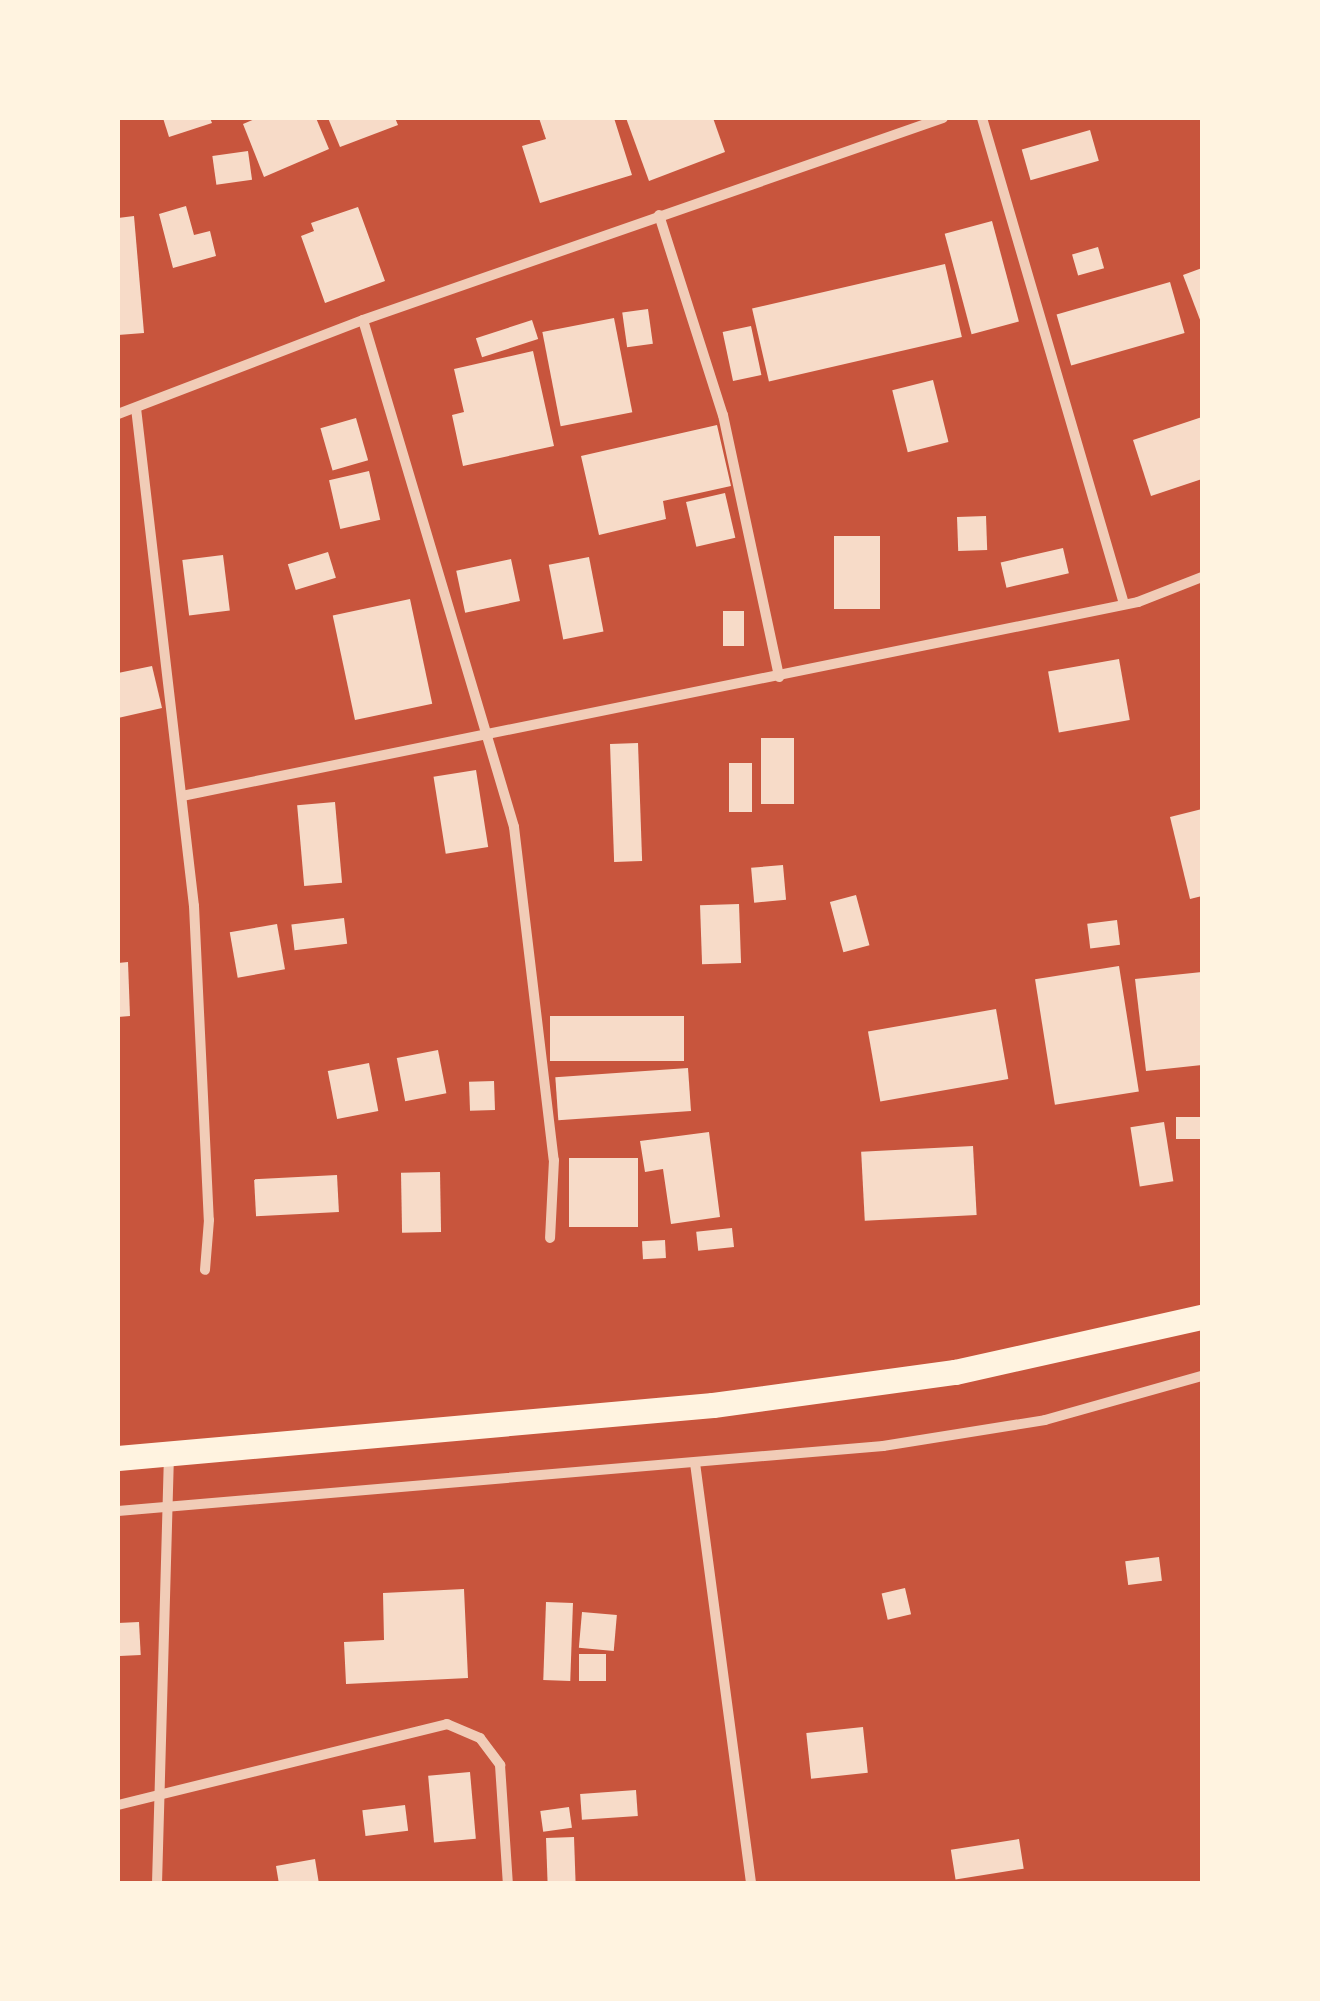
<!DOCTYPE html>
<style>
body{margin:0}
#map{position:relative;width:1320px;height:2001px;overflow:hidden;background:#c8553d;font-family:Quicksand,sans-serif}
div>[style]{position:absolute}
.building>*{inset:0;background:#f7dbc8;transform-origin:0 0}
.minor>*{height:10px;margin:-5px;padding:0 5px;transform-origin:5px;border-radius:5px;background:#f1ccb7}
.primary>*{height:25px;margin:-12.5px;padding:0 12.5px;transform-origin:12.5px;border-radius:12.5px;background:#fff3e0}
span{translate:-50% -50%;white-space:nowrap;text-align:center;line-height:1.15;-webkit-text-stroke:8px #fff3e0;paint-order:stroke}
.frame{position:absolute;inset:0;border:120px solid #fff3e0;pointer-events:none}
</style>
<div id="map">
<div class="building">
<i style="clip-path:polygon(163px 118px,210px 118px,212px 123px,169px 137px)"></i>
<i style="clip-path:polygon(257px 118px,316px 118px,329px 149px,264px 177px,243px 124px)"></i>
<i style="clip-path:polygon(328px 118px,395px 118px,398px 125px,340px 147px)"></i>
<i style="clip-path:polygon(539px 118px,614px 118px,632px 175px,540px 203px,522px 146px,546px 139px)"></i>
<i style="clip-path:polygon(626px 118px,713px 118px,725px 152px,649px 181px)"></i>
<i style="left:1090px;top:130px;width:32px;height:71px;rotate:74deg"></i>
<i style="left:248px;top:151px;width:29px;height:36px;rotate:82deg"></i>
<i style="clip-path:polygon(186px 206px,194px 235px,210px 231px,216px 256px,173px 268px,159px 214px)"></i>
<i style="clip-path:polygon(358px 207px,385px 281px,325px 303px,301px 236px,314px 231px,311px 223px)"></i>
<i style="clip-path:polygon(134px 216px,144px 333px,118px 335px,118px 218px)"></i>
<i style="left:992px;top:221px;width:104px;height:49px;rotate:75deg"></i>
<i style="left:1098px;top:247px;width:22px;height:27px;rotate:74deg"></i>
<i style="left:945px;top:264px;width:75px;height:198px;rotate:77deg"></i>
<i style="clip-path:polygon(1202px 268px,1202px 325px,1183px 275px)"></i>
<i style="left:1170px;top:282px;width:53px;height:118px;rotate:74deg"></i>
<i style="left:648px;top:309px;width:35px;height:26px;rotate:82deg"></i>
<i style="left:614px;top:318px;width:96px;height:73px;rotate:79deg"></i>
<i style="left:532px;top:320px;width:20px;height:59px;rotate:72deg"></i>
<i style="left:751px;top:326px;width:50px;height:29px;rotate:78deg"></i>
<i style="clip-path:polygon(533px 351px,554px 446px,463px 466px,452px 415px,464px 412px,454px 369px)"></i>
<i style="left:933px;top:380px;width:64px;height:42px;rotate:76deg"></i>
<i style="clip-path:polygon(1202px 417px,1202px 479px,1151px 496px,1133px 440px)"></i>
<i style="left:356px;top:418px;width:44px;height:37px;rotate:74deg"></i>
<i style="clip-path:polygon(717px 425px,731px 486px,663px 501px,666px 519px,599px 535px,581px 456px)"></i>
<i style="left:369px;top:471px;width:50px;height:41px;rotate:77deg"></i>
<i style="left:725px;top:493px;width:46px;height:40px;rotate:77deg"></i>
<i style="left:986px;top:516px;width:34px;height:29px;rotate:88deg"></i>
<i style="left:880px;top:536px;width:73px;height:46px;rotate:90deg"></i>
<i style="left:1063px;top:548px;width:26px;height:64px;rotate:77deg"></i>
<i style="left:328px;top:552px;width:27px;height:42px;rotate:73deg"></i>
<i style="left:223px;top:555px;width:56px;height:41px;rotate:83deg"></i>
<i style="left:589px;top:557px;width:76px;height:41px;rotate:79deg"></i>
<i style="left:511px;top:559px;width:43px;height:56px;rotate:78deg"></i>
<i style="left:410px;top:599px;width:107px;height:79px;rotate:78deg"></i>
<i style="left:723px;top:611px;width:21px;height:35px"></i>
<i style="left:1119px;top:659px;width:62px;height:72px;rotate:80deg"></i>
<i style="clip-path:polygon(152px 666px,162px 708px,118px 718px,118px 673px)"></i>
<i style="left:761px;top:738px;width:33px;height:66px"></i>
<i style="left:638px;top:743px;width:118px;height:28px;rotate:88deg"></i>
<i style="left:729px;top:763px;width:23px;height:49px"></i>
<i style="left:476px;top:770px;width:78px;height:43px;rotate:81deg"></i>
<i style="left:335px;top:802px;width:81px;height:38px;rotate:85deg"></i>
<i style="clip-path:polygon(1202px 809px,1202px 896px,1190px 899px,1170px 817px)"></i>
<i style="left:783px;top:865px;width:35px;height:32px;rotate:85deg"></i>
<i style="left:856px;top:895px;width:52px;height:27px;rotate:75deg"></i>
<i style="left:739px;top:904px;width:59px;height:39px;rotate:88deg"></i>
<i style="left:344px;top:918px;width:26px;height:53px;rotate:83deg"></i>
<i style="left:1117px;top:920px;width:25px;height:30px;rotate:83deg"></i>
<i style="left:277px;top:924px;width:46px;height:48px;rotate:80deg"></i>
<i style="clip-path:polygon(128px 962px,130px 1016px,118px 1017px,118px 963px)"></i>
<i style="left:1119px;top:966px;width:127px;height:85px;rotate:81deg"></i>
<i style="clip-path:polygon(1202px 972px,1202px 1065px,1146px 1071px,1135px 979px)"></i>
<i style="left:996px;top:1009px;width:71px;height:130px;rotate:80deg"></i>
<i style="left:684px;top:1016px;width:45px;height:134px;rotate:90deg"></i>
<i style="left:438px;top:1050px;width:44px;height:42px;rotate:79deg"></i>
<i style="left:369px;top:1063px;width:49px;height:42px;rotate:79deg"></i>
<i style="left:688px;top:1068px;width:43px;height:133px;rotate:86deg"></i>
<i style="left:494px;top:1081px;width:29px;height:25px;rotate:88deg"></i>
<i style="left:1176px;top:1117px;width:26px;height:22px"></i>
<i style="left:1164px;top:1122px;width:60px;height:34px;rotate:81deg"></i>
<i style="clip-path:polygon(709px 1132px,720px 1217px,671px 1224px,663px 1169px,645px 1172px,640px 1141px)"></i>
<i style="left:973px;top:1146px;width:69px;height:112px;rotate:87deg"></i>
<i style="left:638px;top:1158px;width:69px;height:69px;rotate:90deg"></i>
<i style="left:440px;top:1172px;width:60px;height:39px;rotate:89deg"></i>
<i style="left:337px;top:1175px;width:37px;height:83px;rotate:87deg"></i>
<i style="left:732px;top:1228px;width:19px;height:36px;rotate:84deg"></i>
<i style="left:665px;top:1240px;width:18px;height:23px;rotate:87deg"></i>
<i style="left:1159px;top:1557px;width:24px;height:34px;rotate:83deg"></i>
<i style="left:905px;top:1588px;width:27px;height:24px;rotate:77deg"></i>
<i style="clip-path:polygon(464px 1589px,468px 1678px,346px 1684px,344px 1642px,384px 1640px,383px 1593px)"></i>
<i style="left:546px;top:1602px;width:27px;height:78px;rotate:2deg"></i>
<i style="left:582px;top:1612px;width:35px;height:36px;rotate:5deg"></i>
<i style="left:139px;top:1622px;width:33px;height:21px;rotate:87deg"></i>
<i style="left:579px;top:1654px;width:27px;height:27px"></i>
<i style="left:863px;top:1727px;width:46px;height:57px;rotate:84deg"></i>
<i style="left:470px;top:1772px;width:67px;height:42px;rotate:85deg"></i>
<i style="left:636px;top:1790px;width:26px;height:56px;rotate:86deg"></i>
<i style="left:405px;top:1805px;width:26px;height:43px;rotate:83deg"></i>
<i style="left:569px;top:1807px;width:21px;height:29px;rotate:82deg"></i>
<i style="left:574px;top:1837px;width:47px;height:28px;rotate:88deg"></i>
<i style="left:1019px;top:1839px;width:30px;height:69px;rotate:81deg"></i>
<i style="clip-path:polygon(315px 1859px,319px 1884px,279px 1884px,276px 1866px)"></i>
</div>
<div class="minor">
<i style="left:982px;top:118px;width:506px;rotate:73.71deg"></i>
<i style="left:659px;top:215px;width:210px;rotate:72.3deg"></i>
<i style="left:723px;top:415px;width:268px;rotate:77.9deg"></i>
<i style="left:363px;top:320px;width:529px;rotate:73.41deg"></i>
<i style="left:514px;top:827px;width:335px;rotate:83.2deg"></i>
<i style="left:554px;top:1160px;width:78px;rotate:92.9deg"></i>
<i style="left:136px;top:408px;width:501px;rotate:83.36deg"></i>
<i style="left:194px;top:906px;width:314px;rotate:87.3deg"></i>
<i style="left:209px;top:1220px;width:50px;rotate:94.6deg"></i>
<i style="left:118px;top:414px;width:262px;rotate:-21deg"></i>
<i style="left:363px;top:320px;width:614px;rotate:-19.2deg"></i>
<i style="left:182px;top:796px;width:975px;rotate:-11.47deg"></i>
<i style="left:1138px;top:602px;width:69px;rotate:-21.3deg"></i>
<i style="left:695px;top:1463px;width:425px;rotate:82.4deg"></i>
<i style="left:118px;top:1511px;width:768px;rotate:-4.86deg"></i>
<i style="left:883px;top:1446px;width:164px;rotate:-9.1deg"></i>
<i style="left:1045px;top:1420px;width:163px;rotate:-15.7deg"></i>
<i style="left:118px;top:1805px;width:339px;rotate:-13.8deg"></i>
<i style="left:447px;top:1724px;width:36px;rotate:23deg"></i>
<i style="left:480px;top:1738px;width:34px;rotate:53deg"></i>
<i style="left:500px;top:1765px;width:119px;rotate:86.2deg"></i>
<i style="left:157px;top:1884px;width:429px;rotate:-88.4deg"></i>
</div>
<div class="primary">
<i style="left:118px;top:1458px;width:597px;rotate:-5.09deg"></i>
<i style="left:713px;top:1405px;width:244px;rotate:-7.8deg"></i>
<i style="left:955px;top:1372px;width:253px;rotate:-12.6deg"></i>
</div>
<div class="frame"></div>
</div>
